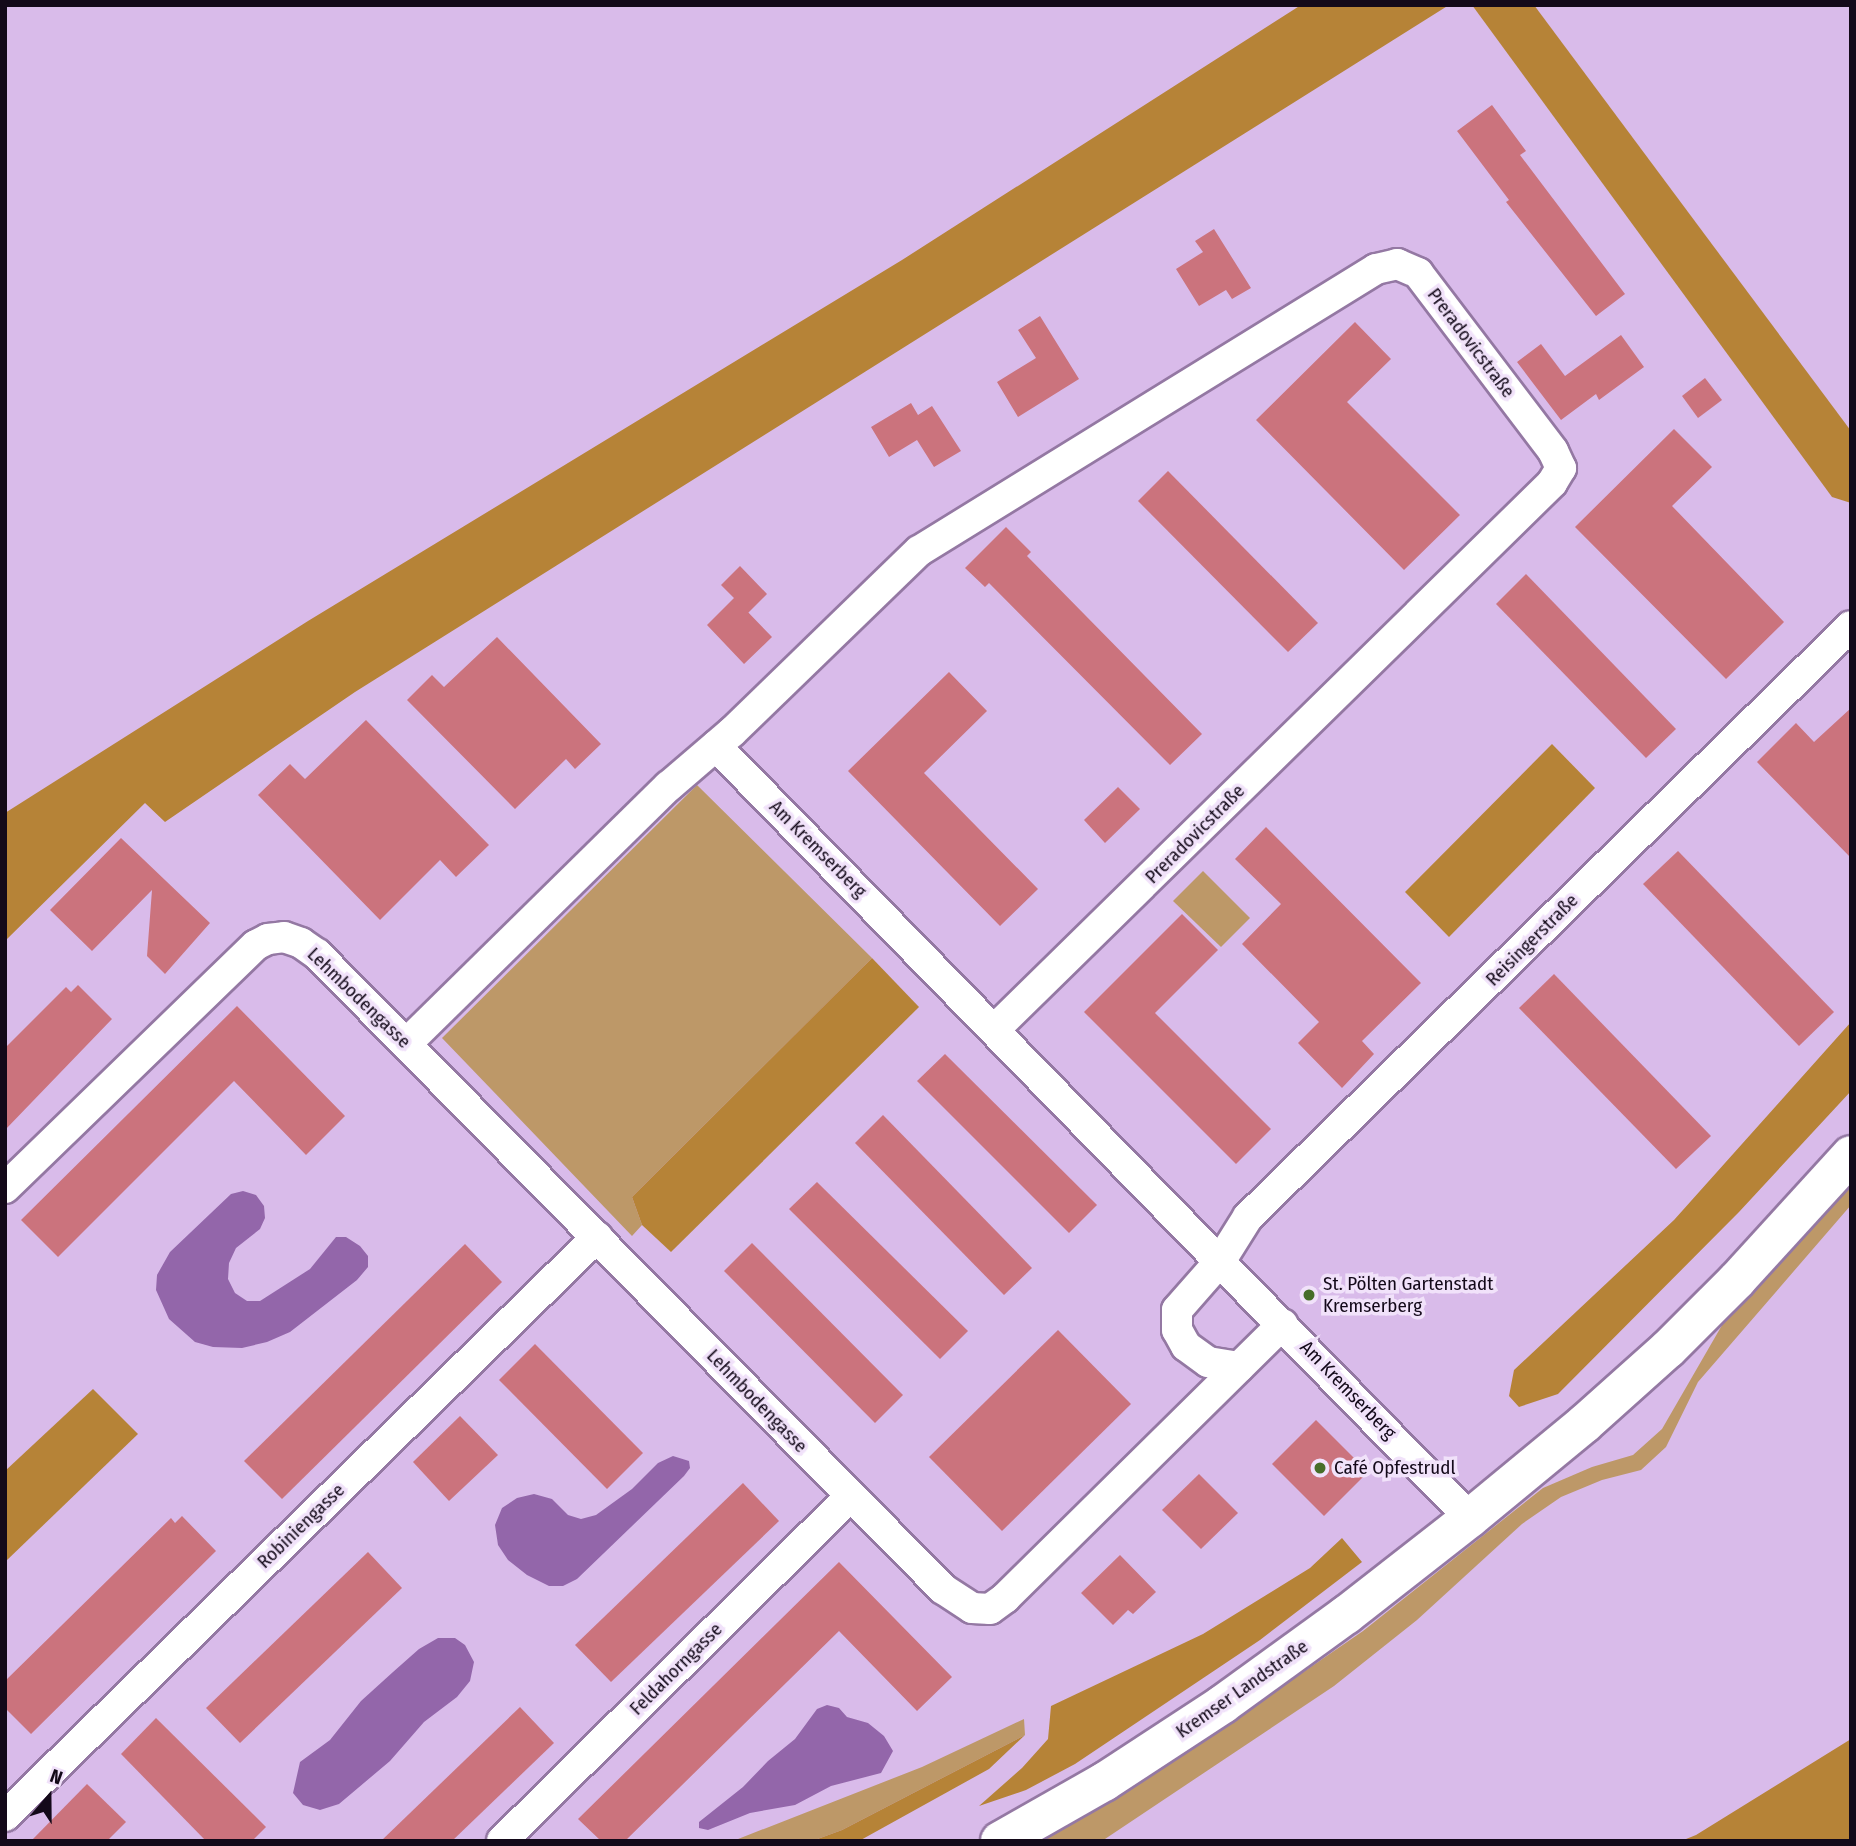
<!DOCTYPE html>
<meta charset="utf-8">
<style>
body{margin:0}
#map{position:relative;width:1856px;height:1846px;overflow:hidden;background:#d9bbea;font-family:"Fira Sans Condensed",sans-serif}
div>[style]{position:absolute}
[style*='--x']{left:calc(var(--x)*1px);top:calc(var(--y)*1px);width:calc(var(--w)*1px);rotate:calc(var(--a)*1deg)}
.green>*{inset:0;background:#bd9868}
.forest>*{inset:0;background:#b68337}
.water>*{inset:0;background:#9366aa}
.building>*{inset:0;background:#cb737d}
.roads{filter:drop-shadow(2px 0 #9478a3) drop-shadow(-2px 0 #9478a3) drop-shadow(0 2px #9478a3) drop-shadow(0 -2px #9478a3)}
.street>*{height:30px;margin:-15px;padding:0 15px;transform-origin:15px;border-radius:15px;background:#fff}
.secondary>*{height:38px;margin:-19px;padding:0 19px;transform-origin:19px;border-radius:19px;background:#fff}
.dots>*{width:19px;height:19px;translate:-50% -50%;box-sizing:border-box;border:4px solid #f1e2fa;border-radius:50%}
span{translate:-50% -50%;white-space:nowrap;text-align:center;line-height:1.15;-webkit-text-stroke:7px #f1e2fa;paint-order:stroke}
.street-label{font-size:19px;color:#130919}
.poi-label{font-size:19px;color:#130919}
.left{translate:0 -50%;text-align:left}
.frame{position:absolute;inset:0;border:7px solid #130919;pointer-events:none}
.north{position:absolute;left:14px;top:1762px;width:70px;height:70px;-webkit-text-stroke:5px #f1e2fa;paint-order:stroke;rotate:20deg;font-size:19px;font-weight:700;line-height:28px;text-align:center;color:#130919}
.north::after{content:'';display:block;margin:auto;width:24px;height:32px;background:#130919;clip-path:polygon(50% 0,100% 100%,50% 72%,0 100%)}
</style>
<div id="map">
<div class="green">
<i style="clip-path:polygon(697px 785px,872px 958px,632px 1197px,642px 1225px,632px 1236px,442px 1038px)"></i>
<i style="clip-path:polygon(1203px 871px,1250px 918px,1221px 947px,1173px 901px)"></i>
<i style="clip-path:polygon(1851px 1180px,1851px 1205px,1698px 1382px,1666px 1447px,1641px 1470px,1602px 1480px,1561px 1497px,1522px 1524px,1417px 1620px,1334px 1686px,1102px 1841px,1030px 1841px,1113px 1795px,1235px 1719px,1363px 1631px,1543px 1488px,1592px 1467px,1633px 1455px,1662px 1429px,1725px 1320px)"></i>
<i style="clip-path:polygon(1024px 1719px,1025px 1735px,842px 1830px,812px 1841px,733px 1841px,922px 1767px)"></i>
</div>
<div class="forest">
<i style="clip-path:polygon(1301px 5px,1449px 5px,355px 692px,165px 822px,145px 803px,5px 941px,5px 813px,308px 621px,902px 260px)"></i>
<i style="clip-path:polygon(1472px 5px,1534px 5px,1851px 431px,1851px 503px,1832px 497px)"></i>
<i style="clip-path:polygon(1552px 744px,1595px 788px,1449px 937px,1405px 892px)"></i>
<i style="clip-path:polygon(872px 958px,919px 1007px,671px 1252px,642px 1225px,632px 1197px)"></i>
<i style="clip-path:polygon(1851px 1022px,1851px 1091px,1739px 1212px,1558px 1394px,1519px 1407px,1509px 1396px,1514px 1370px,1674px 1220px)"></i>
<i style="clip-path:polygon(93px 1389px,138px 1434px,5px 1562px,5px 1471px)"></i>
<i style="clip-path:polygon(1342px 1538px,1362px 1562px,1260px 1640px,1075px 1764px,1026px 1790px,979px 1806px,1022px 1768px,1048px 1739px,1051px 1706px,1203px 1634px,1310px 1568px)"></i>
<i style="clip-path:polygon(1025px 1735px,989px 1769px,859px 1841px,812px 1841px,842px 1830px)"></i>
<i style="clip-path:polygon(1851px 1739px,1851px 1841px,1681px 1841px,1696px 1835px)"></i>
</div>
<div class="water">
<i style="clip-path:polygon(243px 1191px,256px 1195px,264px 1206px,265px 1218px,260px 1229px,236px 1248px,229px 1263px,228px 1279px,235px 1293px,247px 1301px,260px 1301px,310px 1269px,336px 1237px,346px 1237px,360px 1246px,368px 1256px,368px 1267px,357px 1280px,290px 1332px,267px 1342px,242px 1348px,213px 1347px,195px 1342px,169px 1319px,156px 1290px,157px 1275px,170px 1252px,231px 1194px)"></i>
<i style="clip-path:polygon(673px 1456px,689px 1461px,690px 1468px,684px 1476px,577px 1579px,563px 1586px,549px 1586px,527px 1575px,508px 1560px,498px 1545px,495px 1525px,502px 1508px,517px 1498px,534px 1494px,552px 1499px,568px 1515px,581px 1519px,596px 1515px,632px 1489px,658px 1463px)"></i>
<i style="clip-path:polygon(438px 1638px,455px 1638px,465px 1645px,474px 1662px,470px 1681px,457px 1697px,424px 1722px,390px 1761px,339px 1804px,320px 1810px,303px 1805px,293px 1793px,300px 1762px,330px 1740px,361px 1701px,393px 1672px,419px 1649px)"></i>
<i style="clip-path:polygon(827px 1705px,839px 1708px,847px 1717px,868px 1723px,884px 1736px,893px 1751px,881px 1773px,831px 1786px,795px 1805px,750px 1813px,708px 1830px,699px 1828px,699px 1822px,743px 1787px,768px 1761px,795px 1739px,817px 1709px)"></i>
</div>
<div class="building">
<i style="clip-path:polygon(1492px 105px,1526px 151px,1520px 155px,1625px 294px,1596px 316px,1506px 202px,1509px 200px,1457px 131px)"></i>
<i style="clip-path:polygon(1214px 229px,1251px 288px,1232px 299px,1226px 290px,1199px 306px,1176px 269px,1203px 252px,1195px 241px)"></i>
<i style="clip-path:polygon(1040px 316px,1079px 379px,1018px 417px,997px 382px,1036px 358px,1018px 330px)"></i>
<i style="clip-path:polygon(1355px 322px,1391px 359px,1347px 402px,1460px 515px,1404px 570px,1256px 420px)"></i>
<i style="clip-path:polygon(1621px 335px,1644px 367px,1599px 400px,1596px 394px,1561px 420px,1517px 362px,1541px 344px,1565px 376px)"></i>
<i style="clip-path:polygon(1705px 378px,1722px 400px,1698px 418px,1682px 396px)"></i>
<i style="clip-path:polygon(911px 403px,918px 415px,932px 406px,961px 451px,934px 467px,917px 440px,889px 457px,871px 427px)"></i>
<i style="clip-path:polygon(1674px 429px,1712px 467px,1672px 506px,1784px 622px,1726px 679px,1575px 527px)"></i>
<i style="clip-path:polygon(1168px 471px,1318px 623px,1288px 652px,1138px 501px)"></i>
<i style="clip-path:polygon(1006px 527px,1031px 552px,1027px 556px,1202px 734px,1170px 765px,989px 583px,985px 587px,965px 568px)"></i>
<i style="clip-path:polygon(740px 566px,767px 594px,748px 613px,744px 608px,772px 637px,744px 664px,707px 625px,734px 598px,721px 585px)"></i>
<i style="clip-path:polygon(1526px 574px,1676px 729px,1646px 758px,1496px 604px)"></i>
<i style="clip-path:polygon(497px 637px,601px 744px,575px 769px,566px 759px,515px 809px,407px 700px,432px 675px,444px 687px)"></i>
<i style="clip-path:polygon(949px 672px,987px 711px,924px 773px,1038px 889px,1000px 926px,848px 771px)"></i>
<i style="clip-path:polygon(1851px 708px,1851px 858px,1757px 762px,1796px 723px,1814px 742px)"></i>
<i style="clip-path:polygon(366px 720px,489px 845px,456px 877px,440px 860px,380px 920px,258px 795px,290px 764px,305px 779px)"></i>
<i style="clip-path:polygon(1118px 787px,1140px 809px,1105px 843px,1084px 820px)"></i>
<i style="clip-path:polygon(1266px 827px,1421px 983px,1362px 1041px,1374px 1054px,1342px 1088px,1298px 1043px,1319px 1022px,1242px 944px,1281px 904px,1235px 859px)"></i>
<i style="clip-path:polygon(121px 838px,210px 923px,165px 974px,147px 956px,152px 890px,92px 951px,50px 910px)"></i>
<i style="clip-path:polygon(1678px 851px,1834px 1012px,1799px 1046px,1643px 884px)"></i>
<i style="clip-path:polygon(1182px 914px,1218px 950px,1155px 1013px,1271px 1129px,1236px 1164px,1084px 1012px)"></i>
<i style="clip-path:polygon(1554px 974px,1711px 1136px,1676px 1169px,1519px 1008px)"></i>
<i style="clip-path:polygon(78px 985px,112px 1019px,5px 1130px,5px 1048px,66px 987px,71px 992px)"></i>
<i style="clip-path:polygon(237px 1006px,345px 1116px,306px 1155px,234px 1081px,58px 1257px,21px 1220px)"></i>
<i style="clip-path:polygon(945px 1054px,1097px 1205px,1069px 1233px,917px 1081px)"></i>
<i style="clip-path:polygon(883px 1115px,1032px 1268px,1004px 1295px,855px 1143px)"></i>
<i style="clip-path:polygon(817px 1182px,968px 1331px,940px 1359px,789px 1209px)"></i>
<i style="clip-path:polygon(752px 1243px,903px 1395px,875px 1423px,724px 1271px)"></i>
<i style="clip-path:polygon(465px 1244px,502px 1282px,282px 1499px,244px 1461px)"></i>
<i style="clip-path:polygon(1058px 1330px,1131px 1404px,1002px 1531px,929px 1457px)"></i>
<i style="clip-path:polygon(535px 1344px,643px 1453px,607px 1489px,499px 1380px)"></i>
<i style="clip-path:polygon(460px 1416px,498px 1455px,449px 1501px,413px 1462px)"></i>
<i style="clip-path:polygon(1316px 1420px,1368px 1472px,1324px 1516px,1272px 1464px)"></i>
<i style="clip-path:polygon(1199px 1474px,1238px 1513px,1201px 1549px,1162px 1510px)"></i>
<i style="clip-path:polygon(743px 1483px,779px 1521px,611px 1682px,575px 1645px)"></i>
<i style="clip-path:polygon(182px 1516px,216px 1551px,31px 1734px,5px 1708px,5px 1681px,171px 1518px,175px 1523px)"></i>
<i style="clip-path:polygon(368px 1552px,402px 1588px,240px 1743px,206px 1708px)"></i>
<i style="clip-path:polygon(1120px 1555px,1156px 1592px,1133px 1614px,1128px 1610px,1113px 1625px,1081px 1593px)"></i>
<i style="clip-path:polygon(839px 1562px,952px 1677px,917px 1711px,839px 1631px,625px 1841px,601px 1841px,578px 1819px)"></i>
<i style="clip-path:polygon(520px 1707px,554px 1743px,452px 1841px,381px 1841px)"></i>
<i style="clip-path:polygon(156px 1718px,266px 1827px,252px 1841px,206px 1841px,121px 1754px)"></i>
<i style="clip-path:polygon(87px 1784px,126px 1822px,107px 1841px,31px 1841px)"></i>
</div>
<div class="roads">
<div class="street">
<i style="--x:716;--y:746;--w:1079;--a:45.68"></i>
<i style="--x:406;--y:1044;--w:368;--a:-44.5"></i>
<i style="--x:669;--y:786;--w:83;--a:-40.6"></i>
<i style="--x:732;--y:732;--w:260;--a:-44.1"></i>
<i style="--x:919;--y:551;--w:537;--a:-31.68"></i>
<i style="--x:1376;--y:269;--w:22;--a:-13"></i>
<i style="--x:1397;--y:264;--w:23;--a:23"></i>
<i style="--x:1418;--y:273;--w:223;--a:52.8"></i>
<i style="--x:1553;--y:451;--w:19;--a:65"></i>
<i style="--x:1561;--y:468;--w:17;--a:121"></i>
<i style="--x:1552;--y:483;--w:780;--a:135.57"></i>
<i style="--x:5;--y:1188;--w:349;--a:-44.1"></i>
<i style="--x:256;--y:945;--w:13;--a:-27"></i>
<i style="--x:268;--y:939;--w:16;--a:-7"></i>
<i style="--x:284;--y:937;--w:18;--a:19"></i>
<i style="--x:301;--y:943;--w:19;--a:35"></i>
<i style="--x:317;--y:954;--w:892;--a:45.41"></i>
<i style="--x:943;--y:1589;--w:35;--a:33"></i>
<i style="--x:972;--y:1608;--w:18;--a:3"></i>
<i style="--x:990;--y:1609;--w:19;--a:-36"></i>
<i style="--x:1005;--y:1598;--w:390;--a:-44.6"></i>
<i style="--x:1239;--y:1367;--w:31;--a:-171"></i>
<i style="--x:1208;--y:1362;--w:27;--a:-144"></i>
<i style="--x:1186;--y:1346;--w:18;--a:-119"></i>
<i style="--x:1177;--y:1330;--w:20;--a:-90"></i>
<i style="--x:1177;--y:1310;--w:67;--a:-48.7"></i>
<i style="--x:1221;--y:1260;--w:51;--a:-57.9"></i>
<i style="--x:1248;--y:1217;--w:844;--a:-44.42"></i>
<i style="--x:5;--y:1816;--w:828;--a:-44.36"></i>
<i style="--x:502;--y:1841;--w:489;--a:-44.7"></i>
</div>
<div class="secondary">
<i style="--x:1000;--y:1841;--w:120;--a:-29.6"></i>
<i style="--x:1104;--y:1782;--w:142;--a:-33.2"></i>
<i style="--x:1223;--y:1704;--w:152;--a:-35.9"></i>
<i style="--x:1346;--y:1615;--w:157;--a:-38"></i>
<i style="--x:1470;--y:1518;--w:148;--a:-39.5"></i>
<i style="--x:1584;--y:1424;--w:113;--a:-41.8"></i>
<i style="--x:1668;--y:1349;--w:98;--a:-45"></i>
<i style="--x:1737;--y:1280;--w:169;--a:-47.6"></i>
</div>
</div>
<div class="dots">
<i style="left:1309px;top:1295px;background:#476e29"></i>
<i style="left:1320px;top:1468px;background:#476e29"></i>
</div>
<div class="street-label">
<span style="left:1471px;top:343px;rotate:53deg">Preradovicstraße</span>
<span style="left:1195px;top:834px;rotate:-45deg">Preradovicstraße</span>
<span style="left:818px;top:849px;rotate:45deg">Am Kremserberg</span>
<span style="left:1532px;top:940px;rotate:-45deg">Reisingerstraße</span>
<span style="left:359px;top:998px;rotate:44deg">Lehmbodengasse</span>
<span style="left:1348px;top:1390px;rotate:46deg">Am Kremserberg</span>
<span style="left:757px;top:1401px;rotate:46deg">Lehmbodengasse</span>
<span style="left:301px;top:1526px;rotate:-44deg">Robiniengasse</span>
<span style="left:676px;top:1669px;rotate:-45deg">Feldahorngasse</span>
<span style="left:1242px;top:1689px;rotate:-35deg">Kremser Landstraße</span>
</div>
<div class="poi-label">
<span class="left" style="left:1323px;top:1295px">St. Pölten Gartenstadt<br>Kremserberg</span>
<span class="left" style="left:1334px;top:1468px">Café Opfestrudl</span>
</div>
<div class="frame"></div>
<div class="north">N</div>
</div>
